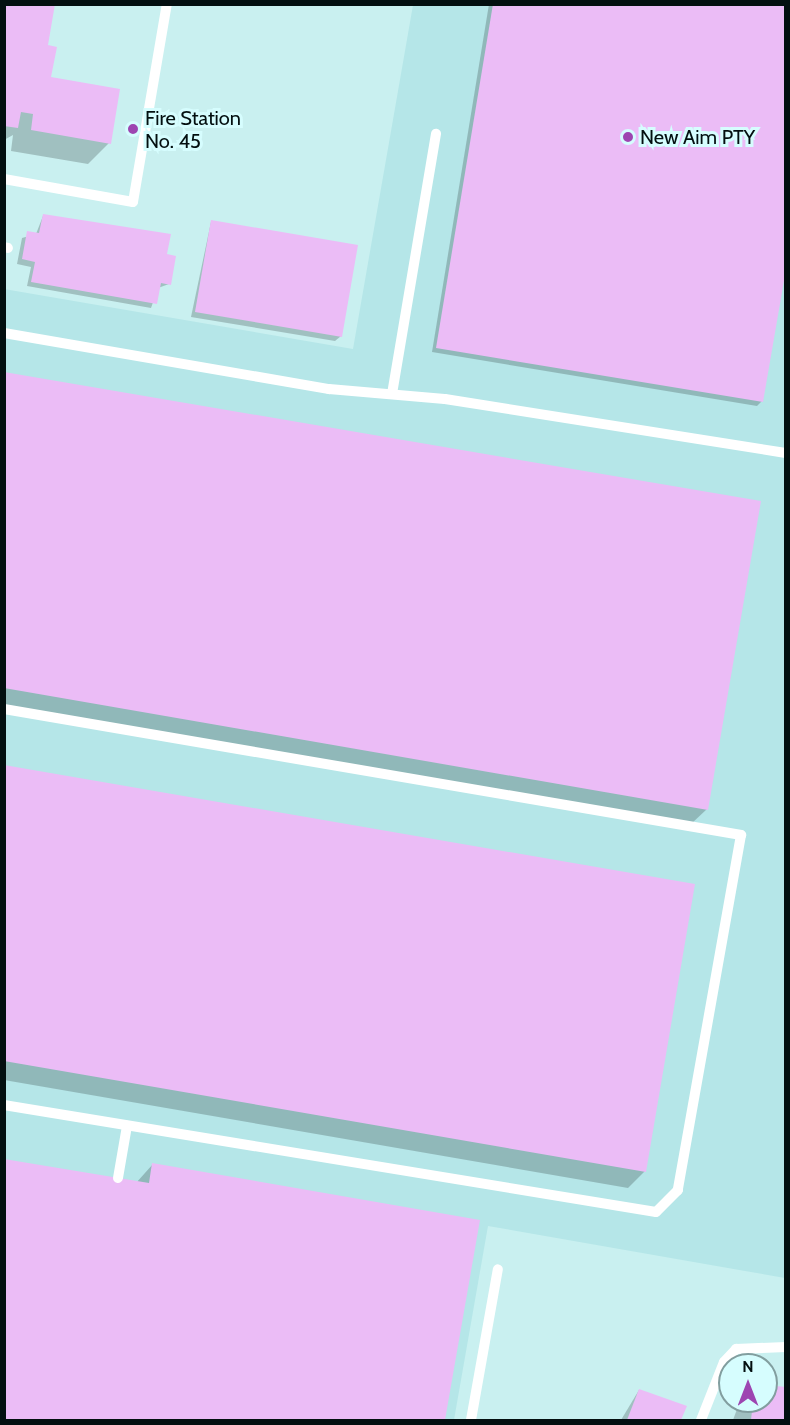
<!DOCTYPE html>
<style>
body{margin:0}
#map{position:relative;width:790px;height:1425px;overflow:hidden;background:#c9f0f0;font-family:Cabin,sans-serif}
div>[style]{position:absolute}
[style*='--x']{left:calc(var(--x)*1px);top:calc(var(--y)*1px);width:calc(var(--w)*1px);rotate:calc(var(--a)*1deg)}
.built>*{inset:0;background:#b5e6e8}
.shadow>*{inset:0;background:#0003}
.building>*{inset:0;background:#ebbcf6}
.service>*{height:10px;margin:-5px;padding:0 5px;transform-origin:5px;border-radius:5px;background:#fff}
.dots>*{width:16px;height:16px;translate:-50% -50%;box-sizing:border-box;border:3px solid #d6fdfe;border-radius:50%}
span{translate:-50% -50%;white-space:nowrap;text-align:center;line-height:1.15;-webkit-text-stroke:6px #d6fdfe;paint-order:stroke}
.poi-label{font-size:20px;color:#030f10}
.left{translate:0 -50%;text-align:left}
.frame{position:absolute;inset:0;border:6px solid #030f10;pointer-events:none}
.north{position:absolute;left:718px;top:1353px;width:60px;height:60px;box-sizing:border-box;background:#d6fdfe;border:2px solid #829e9f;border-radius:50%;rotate:0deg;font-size:16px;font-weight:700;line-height:24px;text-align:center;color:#030f10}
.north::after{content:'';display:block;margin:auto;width:21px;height:27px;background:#9d45b1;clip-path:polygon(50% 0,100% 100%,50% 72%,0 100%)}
</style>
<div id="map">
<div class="built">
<i style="clip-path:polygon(413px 5px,785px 5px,785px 1278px,488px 1226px,454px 1420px,5px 1420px,4px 289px,353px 349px)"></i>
</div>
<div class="shadow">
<i style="clip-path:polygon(4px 4px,46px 47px,50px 79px,109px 143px,88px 164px,11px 151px,13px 135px,4px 140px)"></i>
<i style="clip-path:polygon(489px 4px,786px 4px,762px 401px,757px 406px,432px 352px)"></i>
<i style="clip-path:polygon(43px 216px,165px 256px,169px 284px,158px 288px,151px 308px,27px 286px,31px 267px,17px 264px,22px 238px,36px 234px)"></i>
<i style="clip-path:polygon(211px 222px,341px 336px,335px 341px,191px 317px)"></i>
<i style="clip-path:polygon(4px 373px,707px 809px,690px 825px,4px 706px)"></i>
<i style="clip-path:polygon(4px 766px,645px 1171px,628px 1188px,4px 1080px)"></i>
<i style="clip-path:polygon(4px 1160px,136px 1183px,153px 1164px,478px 1221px,444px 1420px,4px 1420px)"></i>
<i style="clip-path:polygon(766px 1386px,786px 1389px,786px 1420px,733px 1420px,740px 1401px,766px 1401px)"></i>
<i style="clip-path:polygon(639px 1390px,685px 1407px,680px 1420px,621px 1420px)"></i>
</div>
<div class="building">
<i style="clip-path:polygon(4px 4px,55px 4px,48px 45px,57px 47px,51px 77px,120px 89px,111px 144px,31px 130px,33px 114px,21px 112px,18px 128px,4px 126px)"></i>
<i style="clip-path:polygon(493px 4px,786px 4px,786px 269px,763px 402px,436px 348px)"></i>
<i style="clip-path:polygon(43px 214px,171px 234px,167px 254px,176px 256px,171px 285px,161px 283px,157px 304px,31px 282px,35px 262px,22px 259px,27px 231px,39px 233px)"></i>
<i style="clip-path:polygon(211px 220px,358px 245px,342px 337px,195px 312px)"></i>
<i style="clip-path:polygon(4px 372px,761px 501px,708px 810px,4px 688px)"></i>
<i style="clip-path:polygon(4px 765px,695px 884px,646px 1172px,4px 1061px)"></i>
<i style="clip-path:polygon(4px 1159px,149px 1183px,152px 1163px,480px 1220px,445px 1420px,4px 1420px)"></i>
<i style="clip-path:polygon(766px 1385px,786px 1387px,786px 1420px,751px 1420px,753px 1401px,766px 1401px)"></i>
<i style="clip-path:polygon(639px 1389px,687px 1406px,681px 1420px,627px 1420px)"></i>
</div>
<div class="service">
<i style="--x:4;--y:179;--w:131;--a:10.1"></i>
<i style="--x:133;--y:202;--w:201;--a:-80.3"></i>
<i style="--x:4;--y:247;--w:4;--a:14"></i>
<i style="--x:4;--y:333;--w:330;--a:9.8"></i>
<i style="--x:329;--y:389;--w:116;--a:4.9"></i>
<i style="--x:445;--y:399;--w:345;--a:9"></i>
<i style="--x:392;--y:394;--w:264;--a:-80.4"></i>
<i style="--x:4;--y:709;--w:748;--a:9.7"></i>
<i style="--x:741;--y:835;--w:361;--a:100.1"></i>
<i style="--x:678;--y:1190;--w:31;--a:135"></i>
<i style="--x:656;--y:1212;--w:661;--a:-170.68"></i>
<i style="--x:118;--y:1178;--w:53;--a:-80.2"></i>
<i style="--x:471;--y:1420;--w:153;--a:-79.9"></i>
<i style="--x:701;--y:1420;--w:62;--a:-68.4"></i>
<i style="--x:724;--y:1362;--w:18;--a:-47"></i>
<i style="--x:736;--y:1349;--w:50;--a:-2.3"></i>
</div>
<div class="dots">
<i style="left:133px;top:129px;background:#9d45b1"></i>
<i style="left:628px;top:137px;background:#9d45b1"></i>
</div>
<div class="poi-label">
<span class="left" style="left:145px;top:130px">Fire Station<br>No. 45</span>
<span class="left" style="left:640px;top:137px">New Aim PTY</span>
</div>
<div class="frame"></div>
<div class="north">N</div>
</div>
